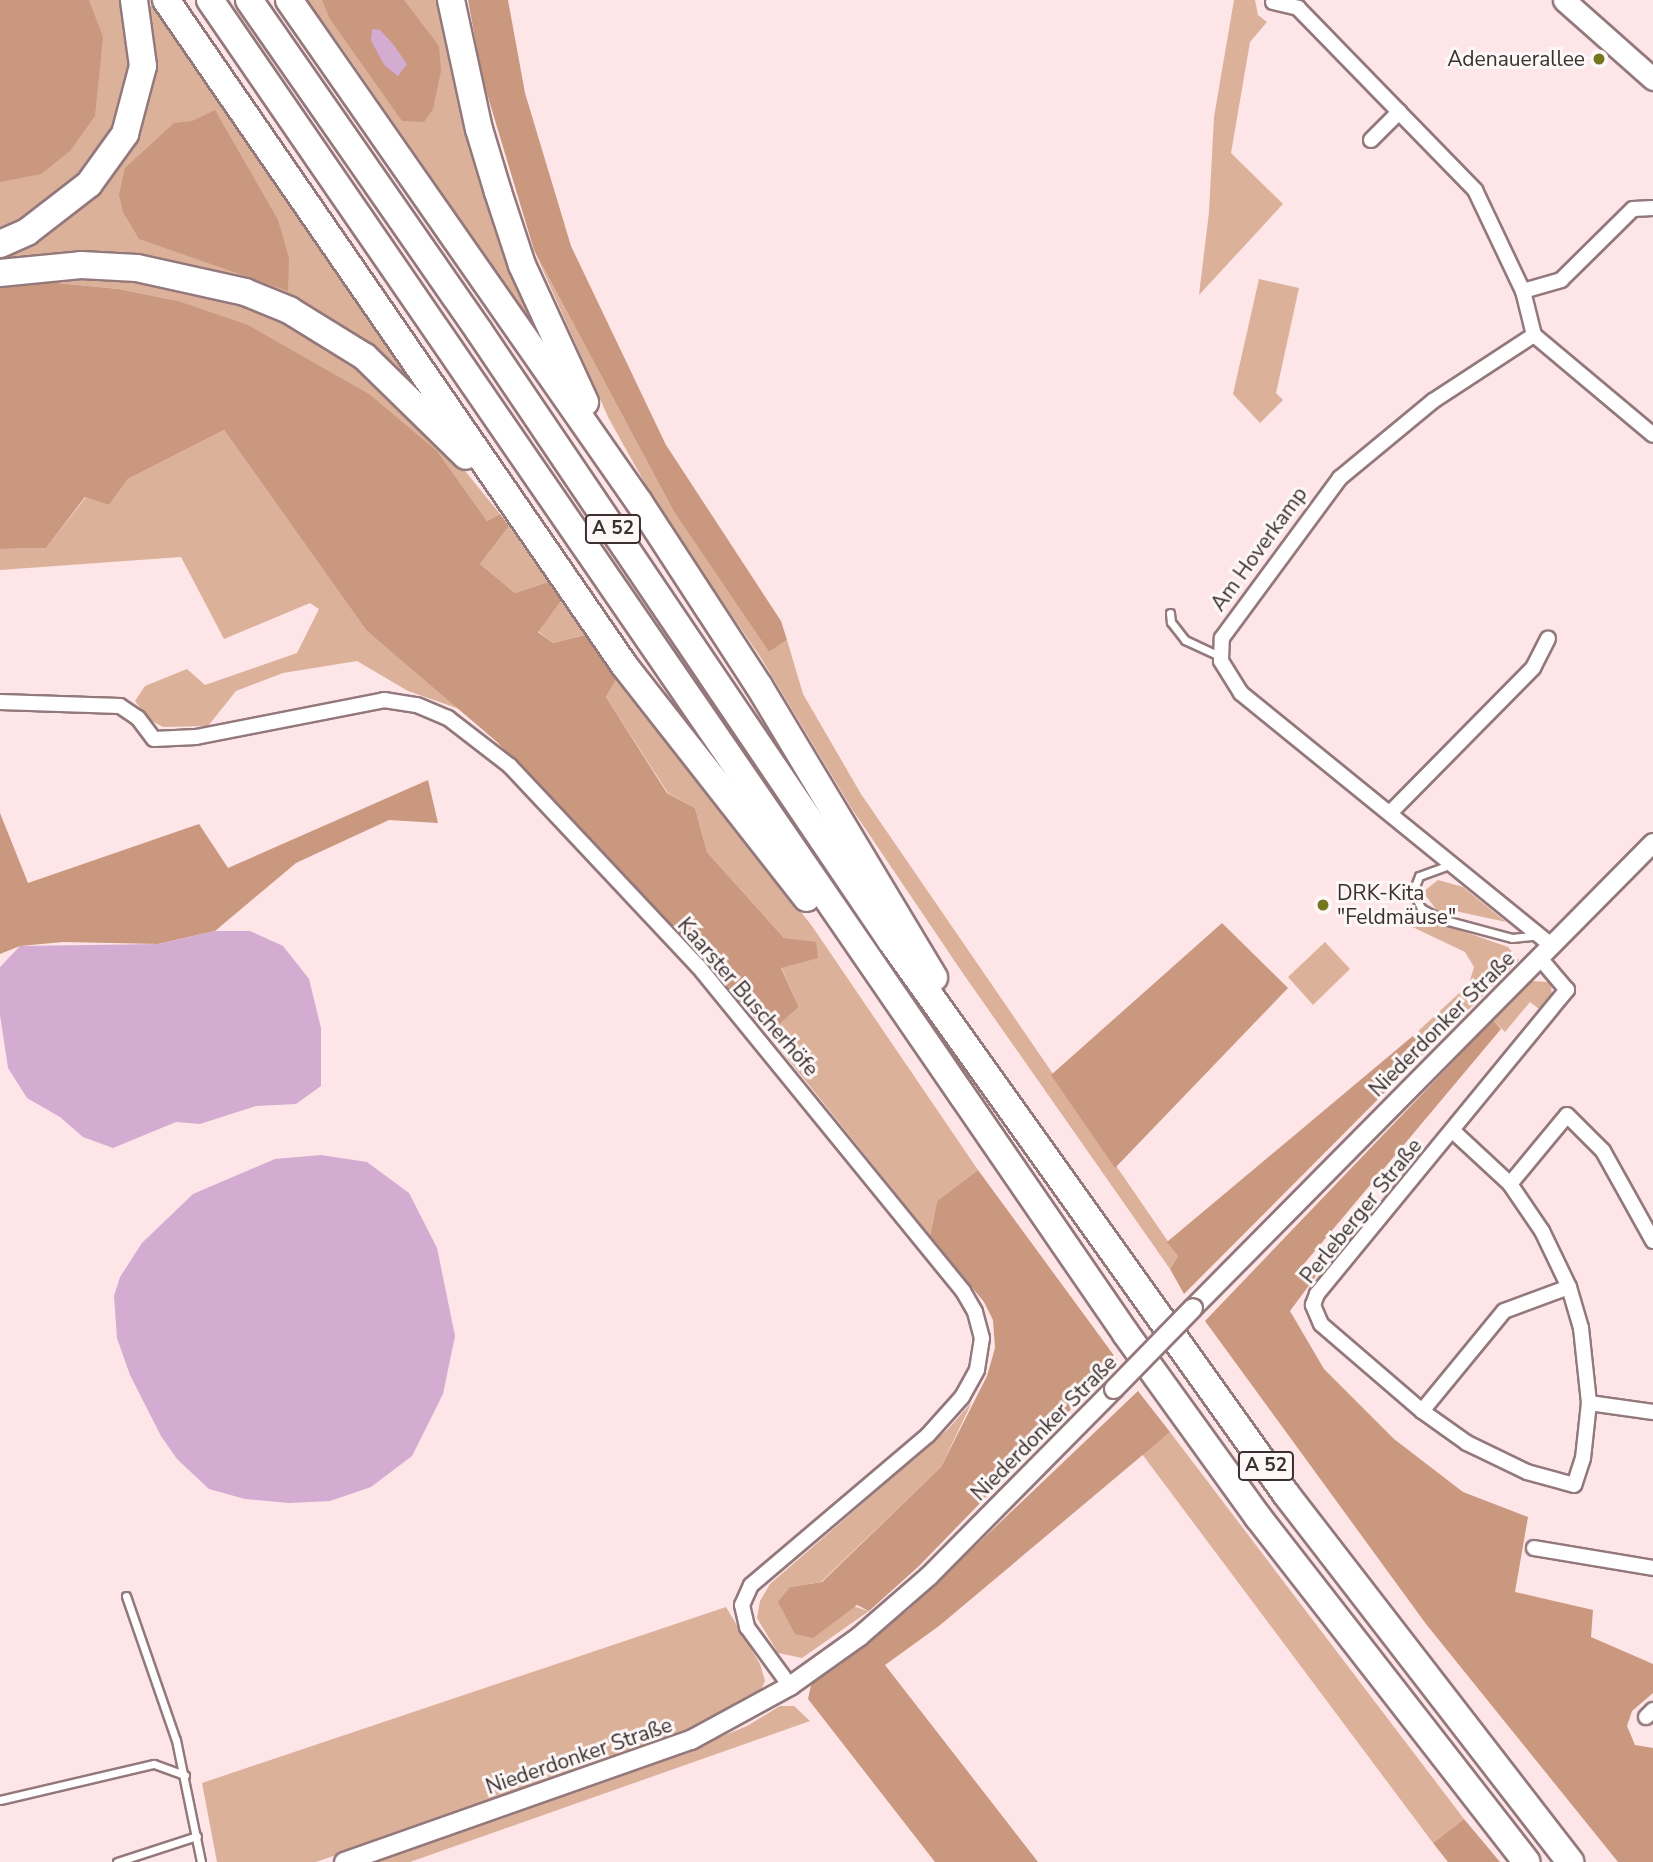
<!DOCTYPE html>
<meta charset="utf-8">
<style>
body{margin:0}
#map{position:relative;width:1653px;height:1862px;overflow:hidden;background:#fde5e8;font-family:"Nunito Sans",sans-serif}
div>[style]{position:absolute}
[style*='--x']{left:calc(var(--x)*1px);top:calc(var(--y)*1px);width:calc(var(--w)*1px);rotate:calc(var(--a)*1deg)}
.green>*{inset:0;background:#dcb19a}
.forest>*{inset:0;background:#ca987e}
.water>*{inset:0;background:#d4abd1}
.roads{filter:drop-shadow(2px 0 #93787c) drop-shadow(-2px 0 #93787c) drop-shadow(0 2px #93787c) drop-shadow(0 -2px #93787c)}
.service>*{height:7px;margin:-3.5px;padding:0 3.5px;transform-origin:3.5px;border-radius:3.5px;background:#fff}
.minor>*{height:14px;margin:-7px;padding:0 7px;transform-origin:7px;border-radius:7px;background:#fff}
.tertiary>*{height:18px;margin:-9px;padding:0 9px;transform-origin:9px;border-radius:9px;background:#fff}
.secondary>*{height:21px;margin:-10.5px;padding:0 10.5px;transform-origin:10.5px;border-radius:10.5px;background:#fff}
.motorway>*{height:26px;margin:-13px;padding:0 13px;transform-origin:13px;border-radius:13px;background:#fff}
.bridges{filter:drop-shadow(2px 0 #93787c) drop-shadow(-2px 0 #93787c) drop-shadow(0 2px #93787c) drop-shadow(0 -2px #93787c)}
.tertiary-bridge>*{height:18px;margin:-9px;padding:0 9px;transform-origin:9px;border-radius:9px;background:#fff}
.dots>*{width:19px;height:19px;translate:-50% -50%;box-sizing:border-box;border:4px solid #fdf7f8;border-radius:50%}
span{translate:-50% -50%;white-space:nowrap;text-align:center;line-height:1.15;-webkit-text-stroke:6px #fdf7f8;paint-order:stroke}
.shield-label span{padding:2px 5px;background:#fdf7f8;border:2px solid;border-radius:5px;-webkit-text-stroke-width:0}
.shield-label{font-size:19px;color:#3b2f31;font-weight:700}
.poi-label{font-size:21px;color:#3b2f31}
.right{translate:-100% -50%;text-align:right}
.left{translate:0 -50%;text-align:left}
.street-label{font-size:21px;color:#3b2f31}
</style>
<div id="map">
<div class="green">
<i style="clip-path:polygon(0 0,123px 0,130px 77px,122px 113px,103px 147px,82px 173px,25px 219px,0 230px)"></i>
<i style="clip-path:polygon(307px 0,444px 0,544px 340px,342px 48px)"></i>
<i style="clip-path:polygon(1234px 0,1255px 0,1258px 15px,1267px 22px,1250px 42px,1231px 153px,1283px 204px,1199px 295px,1209px 212px,1214px 117px)"></i>
<i style="clip-path:polygon(155px 5px,414px 378px,410px 381px,374px 352px,248px 287px,0 265px,0 253px,130px 148px,151px 96px,147px 7px)"></i>
<i style="clip-path:polygon(534px 250px,674px 512px,769px 652px,787px 640px,803px 694px,861px 794px,1178px 1256px,1170px 1269px,962px 972px,852px 809px,761px 658px,661px 512px,609px 419px)"></i>
<i style="clip-path:polygon(75px 278px,171px 286px,220px 298px,285px 323px,357px 367px,453px 456px,500px 514px,487px 521px,438px 452px,178px 301px,119px 289px,36px 281px)"></i>
<i style="clip-path:polygon(1259px 279px,1299px 288px,1276px 393px,1283px 400px,1260px 423px,1233px 394px)"></i>
<i style="clip-path:polygon(224px 430px,366px 630px,465px 711px,408px 691px,357px 661px,283px 673px,236px 691px,208px 726px,163px 727px,150px 720px,135px 701px,145px 686px,187px 669px,205px 685px,297px 653px,319px 609px,310px 603px,224px 639px,181px 557px,0 570px,0 549px,46px 548px,86px 497px,109px 505px,128px 479px)"></i>
<i style="clip-path:polygon(509px 526px,548px 582px,515px 593px,480px 564px)"></i>
<i style="clip-path:polygon(561px 601px,585px 635px,553px 643px,538px 631px)"></i>
<i style="clip-path:polygon(616px 680px,812px 926px,978px 1170px,937px 1201px,930px 1236px,768px 1034px,799px 1007px,781px 967px,784px 938px,707px 852px,695px 808px,668px 793px,606px 697px)"></i>
<i style="clip-path:polygon(1438px 880px,1463px 887px,1506px 922px,1446px 909px,1445px 914px,1438px 912px,1423px 892px)"></i>
<i style="clip-path:polygon(1411px 913px,1508px 947px,1519px 960px,1427px 1050px,1414px 1035px,1469px 984px,1474px 967px,1465px 952px,1402px 922px)"></i>
<i style="clip-path:polygon(1325px 942px,1350px 969px,1313px 1005px,1288px 977px)"></i>
<i style="clip-path:polygon(1531px 981px,1551px 982px,1552px 1000px,1543px 1012px,1530px 1002px,1505px 1032px,1493px 1020px)"></i>
<i style="clip-path:polygon(972px 1402px,941px 1467px,821px 1582px,790px 1587px,869px 1611px,802px 1658px,778px 1653px,757px 1618px,760px 1601px,770px 1584px,947px 1430px)"></i>
<i style="clip-path:polygon(1170px 1432px,1464px 1819px,1433px 1843px,1142px 1454px)"></i>
<i style="clip-path:polygon(726px 1607px,760px 1664px,765px 1681px,759px 1695px,689px 1732px,316px 1862px,217px 1862px,202px 1783px)"></i>
<i style="clip-path:polygon(780px 1706px,794px 1706px,810px 1721px,410px 1862px,369px 1862px,691px 1749px,747px 1726px)"></i>
</div>
<div class="forest">
<i style="clip-path:polygon(0 0,89px 0,103px 37px,95px 116px,70px 151px,41px 174px,0 182px)"></i>
<i style="clip-path:polygon(322px 0,404px 0,439px 46px,441px 71px,433px 109px,424px 122px,402px 121px,330px 19px)"></i>
<i style="clip-path:polygon(468px 0,508px 0,525px 93px,571px 246px,666px 445px,781px 621px,787px 640px,769px 652px,674px 512px,534px 250px,482px 77px)"></i>
<i style="clip-path:polygon(215px 110px,278px 220px,289px 258px,288px 291px,139px 239px,123px 212px,119px 195px,125px 168px,174px 123px,192px 121px)"></i>
<i style="clip-path:polygon(36px 281px,119px 289px,178px 301px,248px 325px,369px 394px,438px 452px,487px 521px,500px 514px,509px 526px,480px 564px,515px 593px,548px 582px,561px 601px,538px 632px,553px 643px,585px 635px,616px 680px,606px 697px,667px 793px,695px 808px,707px 852px,784px 938px,816px 942px,818px 958px,781px 968px,799px 1007px,768px 1034px,705px 960px,497px 742px,366px 630px,224px 430px,128px 479px,109px 505px,85px 497px,46px 548px,0 549px,0 287px)"></i>
<i style="clip-path:polygon(428px 780px,438px 823px,389px 820px,296px 863px,215px 931px,158px 944px,63px 942px,20px 946px,0 954px,0 813px,28px 883px,199px 824px,228px 868px)"></i>
<i style="clip-path:polygon(1222px 923px,1288px 988px,1115px 1168px,1051px 1075px)"></i>
<i style="clip-path:polygon(1493px 1020px,1501px 1029px,1303px 1265px,1316px 1276px,1290px 1311px,1324px 1369px,1394px 1439px,1463px 1492px,1528px 1517px,1515px 1592px,1593px 1610px,1591px 1637px,1653px 1664px,1653px 1693px,1632px 1711px,1627px 1726px,1635px 1745px,1653px 1748px,1653px 1862px,1618px 1862px,1426px 1624px,1205px 1321px)"></i>
<i style="clip-path:polygon(1414px 1035px,1427px 1050px,1184px 1294px,1170px 1269px,1178px 1256px,1167px 1242px)"></i>
<i style="clip-path:polygon(978px 1170px,1118px 1361px,919px 1566px,869px 1611px,857px 1605px,813px 1638px,795px 1634px,778px 1602px,790px 1587px,822px 1582px,941px 1467px,987px 1376px,995px 1348px,993px 1320px,984px 1302px,930px 1236px,937px 1201px)"></i>
<i style="clip-path:polygon(1138px 1391px,1170px 1432px,939px 1626px,885px 1665px,1038px 1862px,935px 1862px,808px 1699px,812px 1681px,907px 1611px)"></i>
<i style="clip-path:polygon(1464px 1819px,1500px 1862px,1448px 1862px,1433px 1843px)"></i>
</div>
<div class="water">
<i style="clip-path:polygon(372px 29px,380px 30px,393px 44px,407px 64px,398px 76px,385px 66px,371px 41px)"></i>
<i style="clip-path:polygon(215px 931px,250px 931px,283px 946px,309px 979px,321px 1028px,321px 1086px,296px 1104px,256px 1106px,200px 1124px,176px 1122px,113px 1148px,83px 1137px,60px 1117px,27px 1098px,8px 1068px,0 1015px,0 967px,20px 946px,158px 944px)"></i>
<i style="clip-path:polygon(321px 1155px,367px 1162px,409px 1193px,437px 1248px,455px 1336px,443px 1394px,412px 1456px,371px 1487px,330px 1501px,289px 1503px,245px 1499px,209px 1489px,177px 1459px,161px 1436px,130px 1375px,117px 1338px,114px 1296px,120px 1277px,142px 1243px,193px 1194px,275px 1159px)"></i>
</div>
<div class="roads">
<div class="service">
<i style="--x:1170;--y:613;--w:9;--a:84"></i>
<i style="--x:1171;--y:622;--w:23;--a:52"></i>
<i style="--x:1185;--y:640;--w:40;--a:25"></i>
<i style="--x:1452;--y:864;--w:35;--a:160"></i>
<i style="--x:1419;--y:876;--w:17;--a:111"></i>
<i style="--x:1413;--y:892;--w:18;--a:63"></i>
<i style="--x:1421;--y:908;--w:23;--a:29"></i>
<i style="--x:1441;--y:919;--w:73;--a:15"></i>
<i style="--x:1512;--y:938;--w:27;--a:-6"></i>
<i style="--x:126;--y:1596;--w:152;--a:70.9"></i>
<i style="--x:176;--y:1740;--w:125;--a:78.4"></i>
<i style="--x:0;--y:1800;--w:158;--a:-13.2"></i>
<i style="--x:154;--y:1764;--w:33;--a:20"></i>
<i style="--x:117;--y:1862;--w:84;--a:-18"></i>
</div>
<div class="minor">
<i style="--x:1273;--y:2;--w:26;--a:13"></i>
<i style="--x:1298;--y:8;--w:145;--a:45.8"></i>
<i style="--x:1371;--y:140;--w:40;--a:-45"></i>
<i style="--x:1399;--y:112;--w:109;--a:45.7"></i>
<i style="--x:1475;--y:190;--w:112;--a:64.6"></i>
<i style="--x:1534;--y:335;--w:45;--a:-104"></i>
<i style="--x:1523;--y:291;--w:40;--a:-16"></i>
<i style="--x:1561;--y:280;--w:101;--a:-44.6"></i>
<i style="--x:1633;--y:209;--w:20;--a:-3"></i>
<i style="--x:0;--y:702;--w:120;--a:1.9"></i>
<i style="--x:120;--y:706;--w:22;--a:34"></i>
<i style="--x:138;--y:718;--w:26;--a:53"></i>
<i style="--x:154;--y:739;--w:42;--a:-2.7"></i>
<i style="--x:196;--y:737;--w:192;--a:-11.1"></i>
<i style="--x:384;--y:700;--w:33;--a:9"></i>
<i style="--x:417;--y:705;--w:34;--a:23"></i>
<i style="--x:448;--y:718;--w:78;--a:37.7"></i>
<i style="--x:510;--y:766;--w:274;--a:46.8"></i>
<i style="--x:698;--y:966;--w:419;--a:50.8"></i>
<i style="--x:963;--y:1291;--w:24;--a:60"></i>
<i style="--x:975;--y:1312;--w:27;--a:75"></i>
<i style="--x:982;--y:1338;--w:32;--a:99"></i>
<i style="--x:977;--y:1370;--w:31;--a:119"></i>
<i style="--x:962;--y:1397;--w:51;--a:131.8"></i>
<i style="--x:928;--y:1435;--w:232;--a:139.7"></i>
<i style="--x:751;--y:1585;--w:22;--a:114"></i>
<i style="--x:742;--y:1605;--w:23;--a:77"></i>
<i style="--x:747;--y:1627;--w:73;--a:53.9"></i>
<i style="--x:1390;--y:813;--w:204;--a:-45.4"></i>
<i style="--x:1533;--y:668;--w:33;--a:-63"></i>
<i style="--x:1551;--y:945;--w:400;--a:-140.9"></i>
<i style="--x:1241;--y:693;--w:38;--a:-122"></i>
<i style="--x:1221;--y:661;--w:23;--a:-88"></i>
<i style="--x:1222;--y:638;--w:199;--a:-53.6"></i>
<i style="--x:1340;--y:478;--w:121;--a:-39.6"></i>
<i style="--x:1433;--y:401;--w:121;--a:-33.2"></i>
<i style="--x:1534;--y:335;--w:155;--a:40"></i>
<i style="--x:1454;--y:1132;--w:76;--a:42.9"></i>
<i style="--x:1510;--y:1184;--w:57;--a:55.8"></i>
<i style="--x:1542;--y:1231;--w:62;--a:64.3"></i>
<i style="--x:1569;--y:1287;--w:43;--a:73.7"></i>
<i style="--x:1581;--y:1328;--w:75;--a:83.9"></i>
<i style="--x:1589;--y:1403;--w:55;--a:96.2"></i>
<i style="--x:1583;--y:1458;--w:28;--a:108"></i>
<i style="--x:1574;--y:1485;--w:49;--a:-164.5"></i>
<i style="--x:1527;--y:1472;--w:67;--a:-154.2"></i>
<i style="--x:1467;--y:1443;--w:55;--a:-144.6"></i>
<i style="--x:1422;--y:1411;--w:133;--a:-139.3"></i>
<i style="--x:1321;--y:1324;--w:21;--a:-113"></i>
<i style="--x:1313;--y:1305;--w:12;--a:-70"></i>
<i style="--x:1317;--y:1294;--w:394;--a:-50.6"></i>
<i style="--x:1567;--y:990;--w:43;--a:-130.3"></i>
<i style="--x:1510;--y:1184;--w:89;--a:-50.4"></i>
<i style="--x:1567;--y:1115;--w:51;--a:45"></i>
<i style="--x:1603;--y:1151;--w:103;--a:60.9"></i>
<i style="--x:1589;--y:1403;--w:65;--a:8"></i>
<i style="--x:1422;--y:1411;--w:129;--a:-50.6"></i>
<i style="--x:1504;--y:1311;--w:69;--a:-20.3"></i>
<i style="--x:1534;--y:1548;--w:121;--a:9.5"></i>
<i style="--x:1646;--y:1717;--w:10;--a:-45"></i>
</div>
<div class="tertiary">
<i style="--x:1193;--y:1308;--w:654;--a:-45.31"></i>
<i style="--x:344;--y:1862;--w:368;--a:-19.4"></i>
<i style="--x:691;--y:1740;--w:113;--a:-28.6"></i>
<i style="--x:790;--y:1686;--w:86;--a:-35.5"></i>
<i style="--x:860;--y:1636;--w:91;--a:-41"></i>
<i style="--x:929;--y:1576;--w:263;--a:-45.3"></i>
</div>
<div class="secondary">
<i style="--x:1564;--y:0;--w:119;--a:41.6"></i>
</div>
<div class="motorway">
<i style="--x:166;--y:0;--w:807;--a:55.44"></i>
<i style="--x:624;--y:665;--w:296;--a:51.9"></i>
<i style="--x:210;--y:0;--w:1618;--a:55.52"></i>
<i style="--x:1126;--y:1334;--w:226;--a:54.2"></i>
<i style="--x:1258;--y:1517;--w:437;--a:52.1"></i>
<i style="--x:249;--y:0;--w:403;--a:55.2"></i>
<i style="--x:479;--y:331;--w:736;--a:55.96"></i>
<i style="--x:891;--y:941;--w:680;--a:54.46"></i>
<i style="--x:1286;--y:1494;--w:465;--a:52.3"></i>
<i style="--x:289;--y:0;--w:612;--a:55.12"></i>
<i style="--x:639;--y:502;--w:220;--a:56.9"></i>
<i style="--x:759;--y:686;--w:340;--a:59"></i>
<i style="--x:451;--y:0;--w:132;--a:77.8"></i>
<i style="--x:479;--y:129;--w:66;--a:73.2"></i>
<i style="--x:498;--y:192;--w:77;--a:71.8"></i>
<i style="--x:522;--y:265;--w:151;--a:65.3"></i>
<i style="--x:0;--y:244;--w:30;--a:-24"></i>
<i style="--x:27;--y:232;--w:78;--a:-37.7"></i>
<i style="--x:89;--y:184;--w:62;--a:-54.2"></i>
<i style="--x:125;--y:134;--w:70;--a:-75.2"></i>
<i style="--x:143;--y:66;--w:67;--a:-97.8"></i>
<i style="--x:0;--y:273;--w:81;--a:-5.6"></i>
<i style="--x:81;--y:265;--w:56;--a:3.1"></i>
<i style="--x:137;--y:268;--w:111;--a:12.5"></i>
<i style="--x:245;--y:292;--w:48;--a:22.2"></i>
<i style="--x:289;--y:310;--w:89;--a:31.7"></i>
<i style="--x:365;--y:357;--w:141;--a:44.4"></i>
</div>
</div>
<div class="bridges">
<div class="tertiary-bridge">
<i style="--x:1114;--y:1389;--w:113;--a:-45.7"></i>
</div>
</div>
<div class="dots">
<i style="left:1599px;top:59px;background:#75771e"></i>
<i style="left:1323px;top:905px;background:#75771e"></i>
</div>
<div class="shield-label">
<span style="left:613px;top:529px">A 52</span>
<span style="left:1266px;top:1466px">A 52</span>
</div>
<div class="poi-label">
<span class="right" style="left:1585px;top:59px">Adenauerallee</span>
<span class="left" style="left:1337px;top:905px">DRK-Kita<br>"Feldmäuse"</span>
</div>
<div class="street-label">
<span style="left:1259px;top:549px;rotate:-54deg">Am Hoverkamp</span>
<span style="left:748px;top:997px;rotate:49deg">Kaarster Buscherhöfe</span>
<span style="left:1442px;top:1024px;rotate:-45deg">Niederdonker Straße</span>
<span style="left:1361px;top:1211px;rotate:-51deg">Perleberger Straße</span>
<span style="left:1044px;top:1428px;rotate:-45deg">Niederdonker Straße</span>
<span style="left:579px;top:1756px;rotate:-19deg">Niederdonker Straße</span>
</div>
</div>
